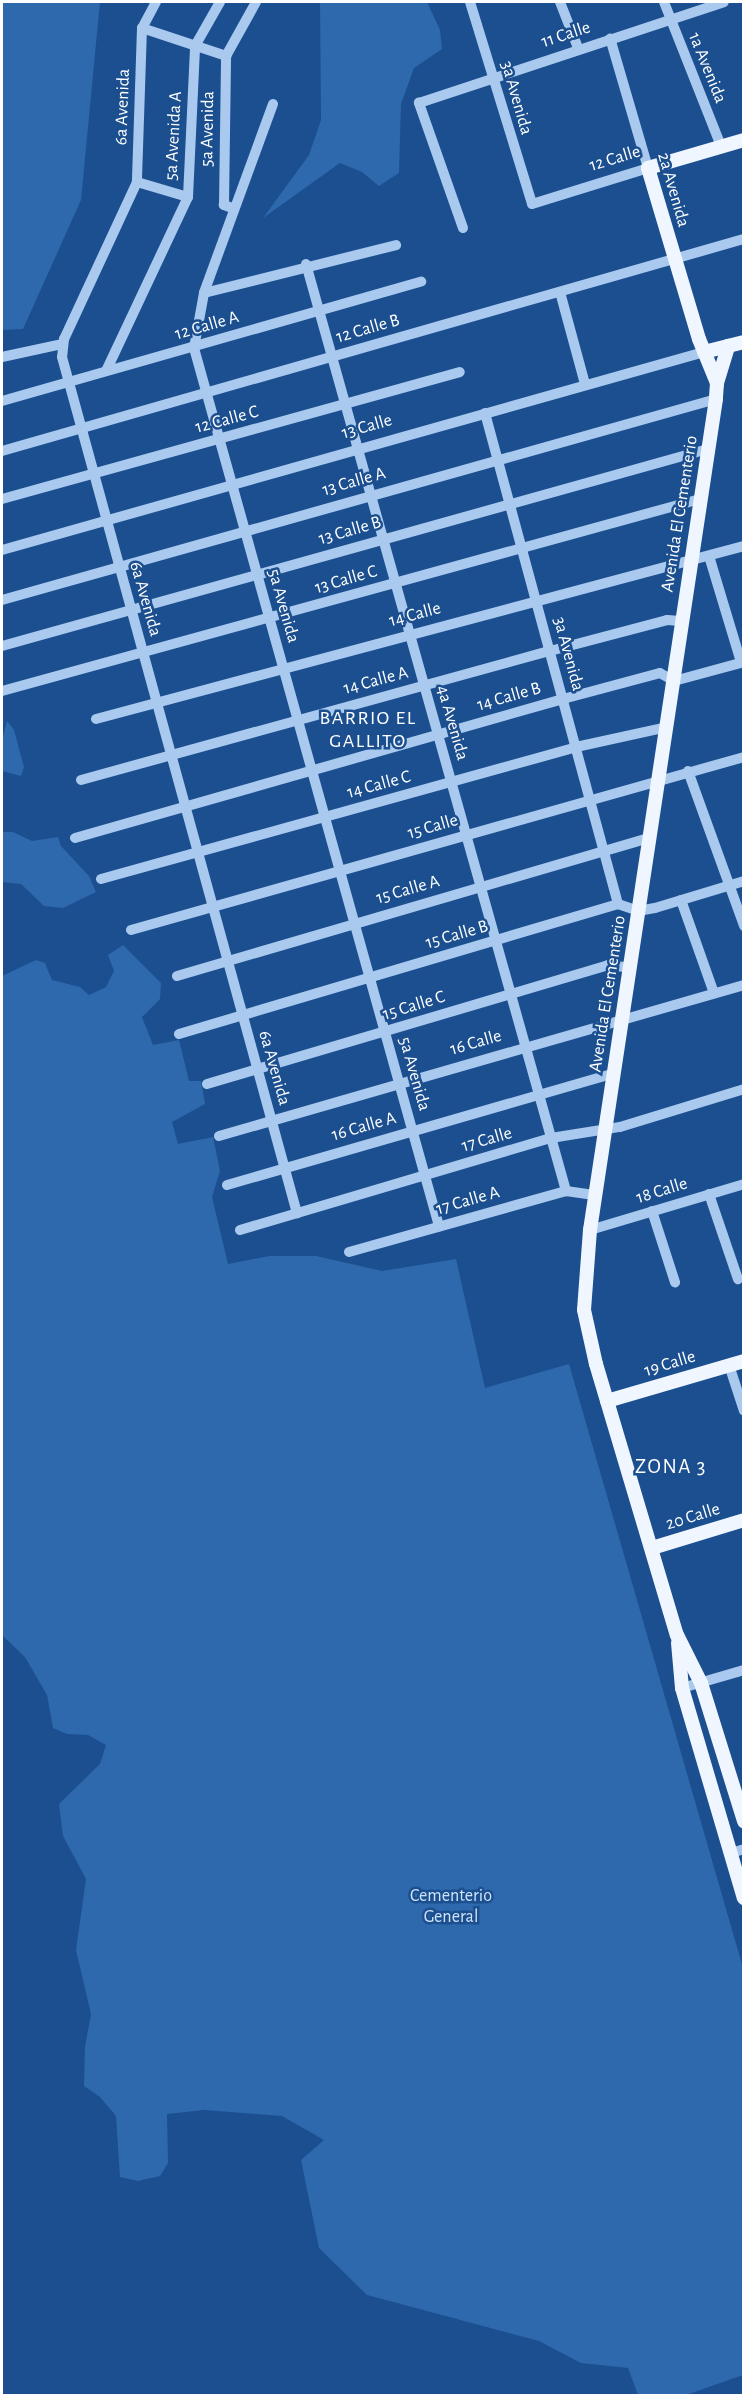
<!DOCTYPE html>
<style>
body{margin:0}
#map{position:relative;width:745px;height:2397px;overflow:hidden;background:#1b4f8f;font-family:"Alegreya Sans",sans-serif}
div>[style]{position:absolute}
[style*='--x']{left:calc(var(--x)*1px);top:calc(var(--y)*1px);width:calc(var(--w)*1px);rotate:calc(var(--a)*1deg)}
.green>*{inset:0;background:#2e69ad}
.minor>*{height:10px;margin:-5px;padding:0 5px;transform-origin:5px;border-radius:5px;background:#a9c9ee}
.major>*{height:14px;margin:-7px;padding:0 7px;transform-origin:7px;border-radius:7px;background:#f0f6ff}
span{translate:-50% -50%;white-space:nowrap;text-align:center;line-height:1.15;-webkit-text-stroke:5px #1b4f8f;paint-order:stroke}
.street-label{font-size:18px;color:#fff}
.park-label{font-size:18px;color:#cfe3fa}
.neighbourhood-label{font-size:20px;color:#fff;letter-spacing:1.5px}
.quarter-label{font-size:21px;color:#fff;letter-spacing:1.5px}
.frame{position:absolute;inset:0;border:3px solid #fff;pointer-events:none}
</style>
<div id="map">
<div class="green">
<i style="clip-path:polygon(2px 2px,100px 2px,81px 200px,23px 329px,2px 330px)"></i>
<i style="clip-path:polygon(320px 2px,427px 2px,440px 30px,442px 49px,414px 68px,401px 104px,399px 173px,379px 186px,362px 172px,340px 163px,263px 218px,309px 155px,321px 120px)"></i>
<i style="clip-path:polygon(7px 721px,14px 730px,24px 767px,21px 776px,2px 771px,2px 740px)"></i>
<i style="clip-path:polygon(2px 832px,13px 832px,32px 841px,58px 837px,61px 846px,89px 876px,96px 892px,63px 908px,44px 906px,21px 884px,2px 882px)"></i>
<i style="clip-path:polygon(123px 945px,161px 983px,160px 999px,142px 1017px,153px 1045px,179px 1040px,189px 1081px,201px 1081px,205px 1104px,172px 1122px,178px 1144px,213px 1137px,220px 1171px,212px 1197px,228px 1264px,269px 1256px,316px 1256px,382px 1271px,456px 1259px,485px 1388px,569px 1364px,743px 1968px,743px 2375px,686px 2395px,638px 2395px,628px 2368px,581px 2363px,539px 2341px,367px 2295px,319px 2248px,301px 2160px,324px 2140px,282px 2116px,204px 2110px,167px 2114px,168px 2163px,160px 2176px,138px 2181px,120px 2177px,116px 2116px,100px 2097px,84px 2086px,85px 2047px,91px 2014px,76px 1950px,86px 1879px,63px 1836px,59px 1804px,100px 1764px,106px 1745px,88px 1735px,67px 1734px,53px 1728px,47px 1695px,25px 1657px,2px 1635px,2px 976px,36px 960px,45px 963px,52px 980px,80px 987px,89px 995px,106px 987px,114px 971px,108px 955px)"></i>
</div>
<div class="minor">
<i style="--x:156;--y:2;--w:30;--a:118"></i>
<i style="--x:142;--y:28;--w:154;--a:91.9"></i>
<i style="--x:137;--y:182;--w:173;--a:114.9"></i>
<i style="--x:64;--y:339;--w:18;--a:96"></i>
<i style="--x:62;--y:357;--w:888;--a:74.65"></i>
<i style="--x:470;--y:2;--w:211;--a:72.9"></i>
<i style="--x:532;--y:204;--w:121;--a:-17.2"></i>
<i style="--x:648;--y:168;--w:135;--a:-106.3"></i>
<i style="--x:560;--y:2;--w:49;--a:68.6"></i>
<i style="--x:664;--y:2;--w:155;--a:68.4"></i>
<i style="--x:142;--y:28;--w:89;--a:18.4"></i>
<i style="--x:273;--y:104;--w:201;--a:110.1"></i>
<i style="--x:204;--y:293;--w:56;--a:100.3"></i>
<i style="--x:194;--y:348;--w:912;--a:74.41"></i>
<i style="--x:137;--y:182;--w:53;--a:16.4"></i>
<i style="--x:232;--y:208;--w:9;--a:-159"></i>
<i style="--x:224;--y:205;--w:149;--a:-89.2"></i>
<i style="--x:226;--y:56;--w:62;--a:-60.9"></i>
<i style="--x:463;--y:228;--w:133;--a:-109.4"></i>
<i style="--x:419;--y:103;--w:321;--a:-18.3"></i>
<i style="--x:306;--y:264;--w:963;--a:74.33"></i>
<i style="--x:560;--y:292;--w:95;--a:74.8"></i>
<i style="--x:204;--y:293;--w:198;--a:-14"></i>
<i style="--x:2;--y:357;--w:61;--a:-12.2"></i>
<i style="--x:107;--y:369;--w:190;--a:-64.8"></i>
<i style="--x:188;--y:197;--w:151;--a:-87.3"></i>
<i style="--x:195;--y:46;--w:51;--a:-60.4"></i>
<i style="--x:2;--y:401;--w:436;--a:-15.9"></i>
<i style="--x:485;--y:413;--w:509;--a:74.84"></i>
<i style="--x:2;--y:451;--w:772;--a:-15.95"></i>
<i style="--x:2;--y:499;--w:475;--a:-15.5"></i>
<i style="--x:2;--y:550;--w:729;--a:-15.75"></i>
<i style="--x:709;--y:556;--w:111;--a:73.2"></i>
<i style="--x:2;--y:600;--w:742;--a:-15.72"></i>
<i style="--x:2;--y:646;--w:733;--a:-15.59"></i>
<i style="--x:2;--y:691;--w:724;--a:-15.38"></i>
<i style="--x:96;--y:719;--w:671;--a:-14.95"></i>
<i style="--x:688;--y:771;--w:165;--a:70.1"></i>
<i style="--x:81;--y:780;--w:486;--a:-15.4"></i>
<i style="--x:550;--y:651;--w:121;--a:-14.8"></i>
<i style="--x:667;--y:620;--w:14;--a:4"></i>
<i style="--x:75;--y:838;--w:507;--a:-15.9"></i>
<i style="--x:563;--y:699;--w:100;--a:-15"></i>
<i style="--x:660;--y:673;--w:16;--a:30"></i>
<i style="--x:674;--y:681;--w:73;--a:-15.2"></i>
<i style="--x:101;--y:879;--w:493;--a:-15.5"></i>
<i style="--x:576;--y:747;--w:93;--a:-12.4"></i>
<i style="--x:681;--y:900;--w:99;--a:70.5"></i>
<i style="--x:131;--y:930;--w:637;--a:-15.76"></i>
<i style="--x:177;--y:976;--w:492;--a:-16.3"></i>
<i style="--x:179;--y:1034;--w:458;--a:-16.5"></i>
<i style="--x:618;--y:904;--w:21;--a:19"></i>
<i style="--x:638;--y:911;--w:17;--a:-10"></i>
<i style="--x:655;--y:908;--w:93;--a:-16.9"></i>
<i style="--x:207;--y:1084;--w:418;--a:-16.5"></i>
<i style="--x:608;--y:965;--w:23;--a:7"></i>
<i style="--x:219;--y:1136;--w:546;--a:-16.05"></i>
<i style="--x:227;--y:1185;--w:403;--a:-16.1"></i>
<i style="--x:709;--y:1194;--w:90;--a:71.2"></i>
<i style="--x:652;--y:1211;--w:75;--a:72.1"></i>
<i style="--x:240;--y:1230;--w:324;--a:-16.5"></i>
<i style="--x:551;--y:1138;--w:70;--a:-9.1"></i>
<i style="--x:620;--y:1127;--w:130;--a:-17"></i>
<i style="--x:590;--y:1230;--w:161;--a:-16.6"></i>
<i style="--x:349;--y:1252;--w:225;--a:-15.7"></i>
<i style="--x:566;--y:1191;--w:30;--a:8"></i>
<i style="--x:729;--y:1365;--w:48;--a:71.9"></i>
<i style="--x:682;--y:1688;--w:65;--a:-16.2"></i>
<i style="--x:731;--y:1853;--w:14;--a:-17"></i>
</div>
<div class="major">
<i style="--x:744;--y:140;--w:100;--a:163.7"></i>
<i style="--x:648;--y:168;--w:178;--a:73.4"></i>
<i style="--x:699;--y:339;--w:48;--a:67.8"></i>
<i style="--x:717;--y:383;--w:16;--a:94"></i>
<i style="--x:716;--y:399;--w:840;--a:98.62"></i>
<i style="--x:590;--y:1230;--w:80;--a:94.3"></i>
<i style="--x:584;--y:1310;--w:55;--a:77.5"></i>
<i style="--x:596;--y:1364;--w:283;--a:73.4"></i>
<i style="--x:677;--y:1635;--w:54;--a:63.4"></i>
<i style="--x:701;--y:1683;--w:145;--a:72.7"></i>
<i style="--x:704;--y:352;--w:41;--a:-14"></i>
<i style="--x:717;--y:383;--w:39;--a:-73"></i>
<i style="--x:607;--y:1401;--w:143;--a:-16.3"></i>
<i style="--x:652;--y:1548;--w:96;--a:-16.9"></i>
<i style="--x:678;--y:1643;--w:45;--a:84.9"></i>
<i style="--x:682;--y:1688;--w:219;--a:73.6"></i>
</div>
<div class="street-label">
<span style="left:566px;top:35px;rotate:-18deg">11 Calle</span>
<span style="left:707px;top:68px;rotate:68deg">1a Avenida</span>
<span style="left:516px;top:98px;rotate:74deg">3a Avenida</span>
<span style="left:123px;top:107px;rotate:-88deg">6a Avenida</span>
<span style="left:208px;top:129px;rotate:-89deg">5a Avenida</span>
<span style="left:174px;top:136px;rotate:-87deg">5a Avenida A</span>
<span style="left:615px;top:159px;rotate:-17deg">12 Calle</span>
<span style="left:673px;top:190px;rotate:74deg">2a Avenida</span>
<span style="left:207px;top:326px;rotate:-16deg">12 Calle A</span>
<span style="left:368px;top:329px;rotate:-16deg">12 Calle B</span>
<span style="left:227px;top:420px;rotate:-15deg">12 Calle C</span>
<span style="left:367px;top:427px;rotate:-16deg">13 Calle</span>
<span style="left:354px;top:482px;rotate:-16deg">13 Calle A</span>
<span style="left:680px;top:514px;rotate:-81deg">Avenida El Cementerio</span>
<span style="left:350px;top:531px;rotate:-16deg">13 Calle B</span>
<span style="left:346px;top:580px;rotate:-16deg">13 Calle C</span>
<span style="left:145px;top:599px;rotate:74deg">6a Avenida</span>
<span style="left:283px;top:606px;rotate:74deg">5a Avenida</span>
<span style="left:415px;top:615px;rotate:-15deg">14 Calle</span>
<span style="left:568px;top:654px;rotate:75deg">3a Avenida</span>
<span style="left:376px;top:681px;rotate:-15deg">14 Calle A</span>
<span style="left:509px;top:697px;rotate:-16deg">14 Calle B</span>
<span style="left:452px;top:723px;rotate:74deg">4a Avenida</span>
<span style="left:379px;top:785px;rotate:-15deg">14 Calle C</span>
<span style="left:433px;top:827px;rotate:-16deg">15 Calle</span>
<span style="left:408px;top:890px;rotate:-16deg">15 Calle A</span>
<span style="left:457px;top:935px;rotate:-16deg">15 Calle B</span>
<span style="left:608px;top:994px;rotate:-81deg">Avenida El Cementerio</span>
<span style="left:414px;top:1006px;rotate:-17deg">15 Calle C</span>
<span style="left:476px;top:1043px;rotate:-16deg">16 Calle</span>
<span style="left:274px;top:1068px;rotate:74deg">6a Avenida</span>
<span style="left:414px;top:1074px;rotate:74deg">5a Avenida</span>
<span style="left:364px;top:1127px;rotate:-16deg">16 Calle A</span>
<span style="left:487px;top:1140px;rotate:-16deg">17 Calle</span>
<span style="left:662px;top:1191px;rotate:-17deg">18 Calle</span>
<span style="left:468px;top:1201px;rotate:-16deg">17 Calle A</span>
<span style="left:670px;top:1364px;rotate:-17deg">19 Calle</span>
<span style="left:693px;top:1517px;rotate:-17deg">20 Calle</span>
</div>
<div class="park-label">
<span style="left:451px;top:1907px">Cementerio<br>General</span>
</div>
<div class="neighbourhood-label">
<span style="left:368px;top:730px">BARRIO EL<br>GALLITO</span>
</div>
<div class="quarter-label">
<span style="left:671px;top:1467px">ZONA 3</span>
</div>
<div class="frame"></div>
</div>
